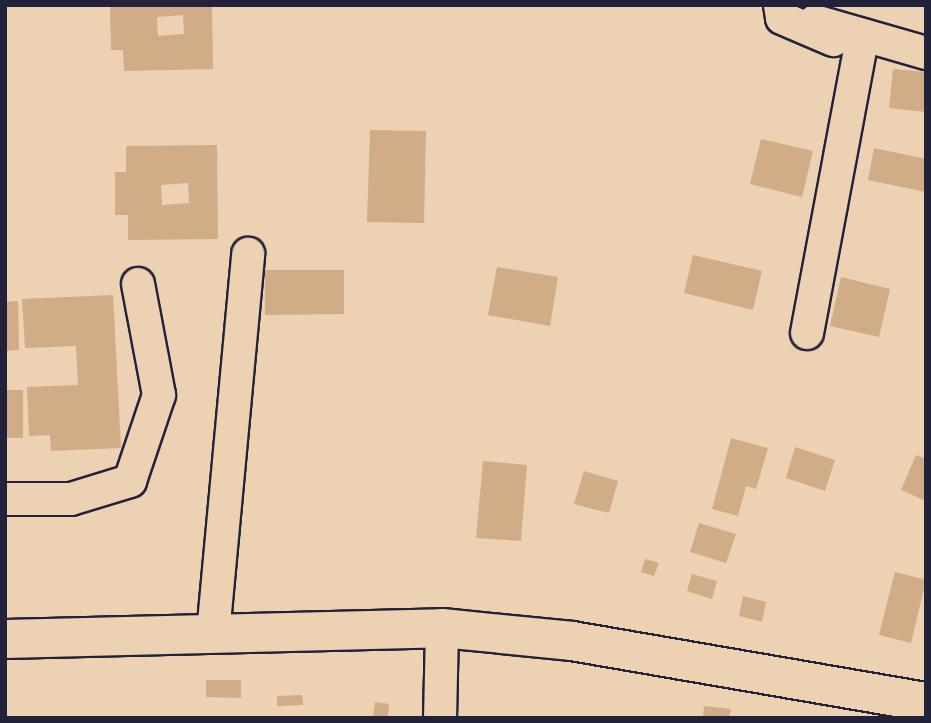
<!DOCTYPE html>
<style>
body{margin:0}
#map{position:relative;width:931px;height:723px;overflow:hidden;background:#ecd1b3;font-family:"Architects Daughter",sans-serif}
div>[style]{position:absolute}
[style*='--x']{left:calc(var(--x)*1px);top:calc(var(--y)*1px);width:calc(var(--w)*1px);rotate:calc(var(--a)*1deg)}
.building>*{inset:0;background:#d0ac87}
.roads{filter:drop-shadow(2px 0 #22223b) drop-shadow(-2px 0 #22223b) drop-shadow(0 2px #22223b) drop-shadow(0 -2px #22223b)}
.minor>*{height:32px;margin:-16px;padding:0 16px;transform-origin:16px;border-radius:16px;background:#ecd1b3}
.major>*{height:38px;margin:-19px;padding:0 19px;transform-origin:19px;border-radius:19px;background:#ecd1b3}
span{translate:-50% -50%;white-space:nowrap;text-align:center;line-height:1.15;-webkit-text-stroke:5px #ecd1b3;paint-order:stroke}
.frame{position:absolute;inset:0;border:7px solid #22223b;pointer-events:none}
</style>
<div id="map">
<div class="building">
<i style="clip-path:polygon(evenodd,212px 5px,213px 69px,124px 71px,123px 50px,111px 50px,110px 6px,212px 5px,183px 15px,184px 34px,158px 36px,157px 17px,183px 15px)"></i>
<i style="clip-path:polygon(893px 69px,926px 72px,926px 112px,889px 108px)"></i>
<i style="clip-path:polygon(370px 130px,426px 131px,424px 223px,367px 222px)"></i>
<i style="clip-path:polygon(761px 139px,813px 151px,802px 197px,750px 184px)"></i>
<i style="clip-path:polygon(evenodd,217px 145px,218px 239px,128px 240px,128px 215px,115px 215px,115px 172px,126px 172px,126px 146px,217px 145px,188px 183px,189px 203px,162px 205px,161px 185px,188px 183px)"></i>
<i style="clip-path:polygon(874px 148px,926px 159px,926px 192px,868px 180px)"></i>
<i style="clip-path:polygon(693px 255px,762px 271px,753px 310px,684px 293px)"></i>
<i style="clip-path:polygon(497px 267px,558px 277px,550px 326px,488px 315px)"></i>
<i style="clip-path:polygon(265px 270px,344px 270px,344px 314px,265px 315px)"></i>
<i style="clip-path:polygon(841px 277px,890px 289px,879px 337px,830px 326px)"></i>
<i style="clip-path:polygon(113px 295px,121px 448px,51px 451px,50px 435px,29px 436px,27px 387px,78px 385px,76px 346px,25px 348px,22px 299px)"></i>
<i style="clip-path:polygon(18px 301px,19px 350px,5px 351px,5px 302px)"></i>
<i style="clip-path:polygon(5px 390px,23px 390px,23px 438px,5px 438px)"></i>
<i style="clip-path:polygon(731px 438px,768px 448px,756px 489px,746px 486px,738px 516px,712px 509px)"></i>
<i style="clip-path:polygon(795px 447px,835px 460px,825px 491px,786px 478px)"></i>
<i style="clip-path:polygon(916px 455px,926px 459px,926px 501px,901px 490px)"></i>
<i style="clip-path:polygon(483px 461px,527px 465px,521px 541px,476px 538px)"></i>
<i style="clip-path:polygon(584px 471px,618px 481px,609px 513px,574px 504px)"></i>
<i style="clip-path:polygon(699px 523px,736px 534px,726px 563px,690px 552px)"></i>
<i style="clip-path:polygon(645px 559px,659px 563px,654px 576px,641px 572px)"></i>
<i style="clip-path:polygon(895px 572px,926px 580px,911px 643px,879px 635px)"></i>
<i style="clip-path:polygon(692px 574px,717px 581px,712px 599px,687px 591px)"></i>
<i style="clip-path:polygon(743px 596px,766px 602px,762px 622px,739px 616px)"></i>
<i style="clip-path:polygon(206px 680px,241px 680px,241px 698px,206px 697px)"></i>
<i style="clip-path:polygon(302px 695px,303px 705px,277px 706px,277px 696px)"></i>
<i style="clip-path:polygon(375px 702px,389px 704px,388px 718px,373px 718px)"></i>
<i style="clip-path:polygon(704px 706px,731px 709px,729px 718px,703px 718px)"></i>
</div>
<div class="roads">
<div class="minor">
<i style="--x:780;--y:5;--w:13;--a:81"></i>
<i style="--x:782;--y:18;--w:56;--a:23.3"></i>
<i style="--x:815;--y:21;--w:116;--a:16.1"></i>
<i style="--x:807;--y:333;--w:303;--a:-79.4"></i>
<i style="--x:5;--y:499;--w:66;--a:0"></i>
<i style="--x:71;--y:499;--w:62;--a:-17"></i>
<i style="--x:130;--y:481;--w:91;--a:-71.4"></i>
<i style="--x:159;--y:395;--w:113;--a:-100.7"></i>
<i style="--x:213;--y:634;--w:382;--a:-84.7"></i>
<i style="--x:440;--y:718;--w:90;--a:-88.7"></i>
</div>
<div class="major">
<i style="--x:5;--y:639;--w:437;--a:-1.4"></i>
<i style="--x:442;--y:628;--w:131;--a:5.7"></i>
<i style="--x:572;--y:641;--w:359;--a:9.8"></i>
</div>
</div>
<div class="frame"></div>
</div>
